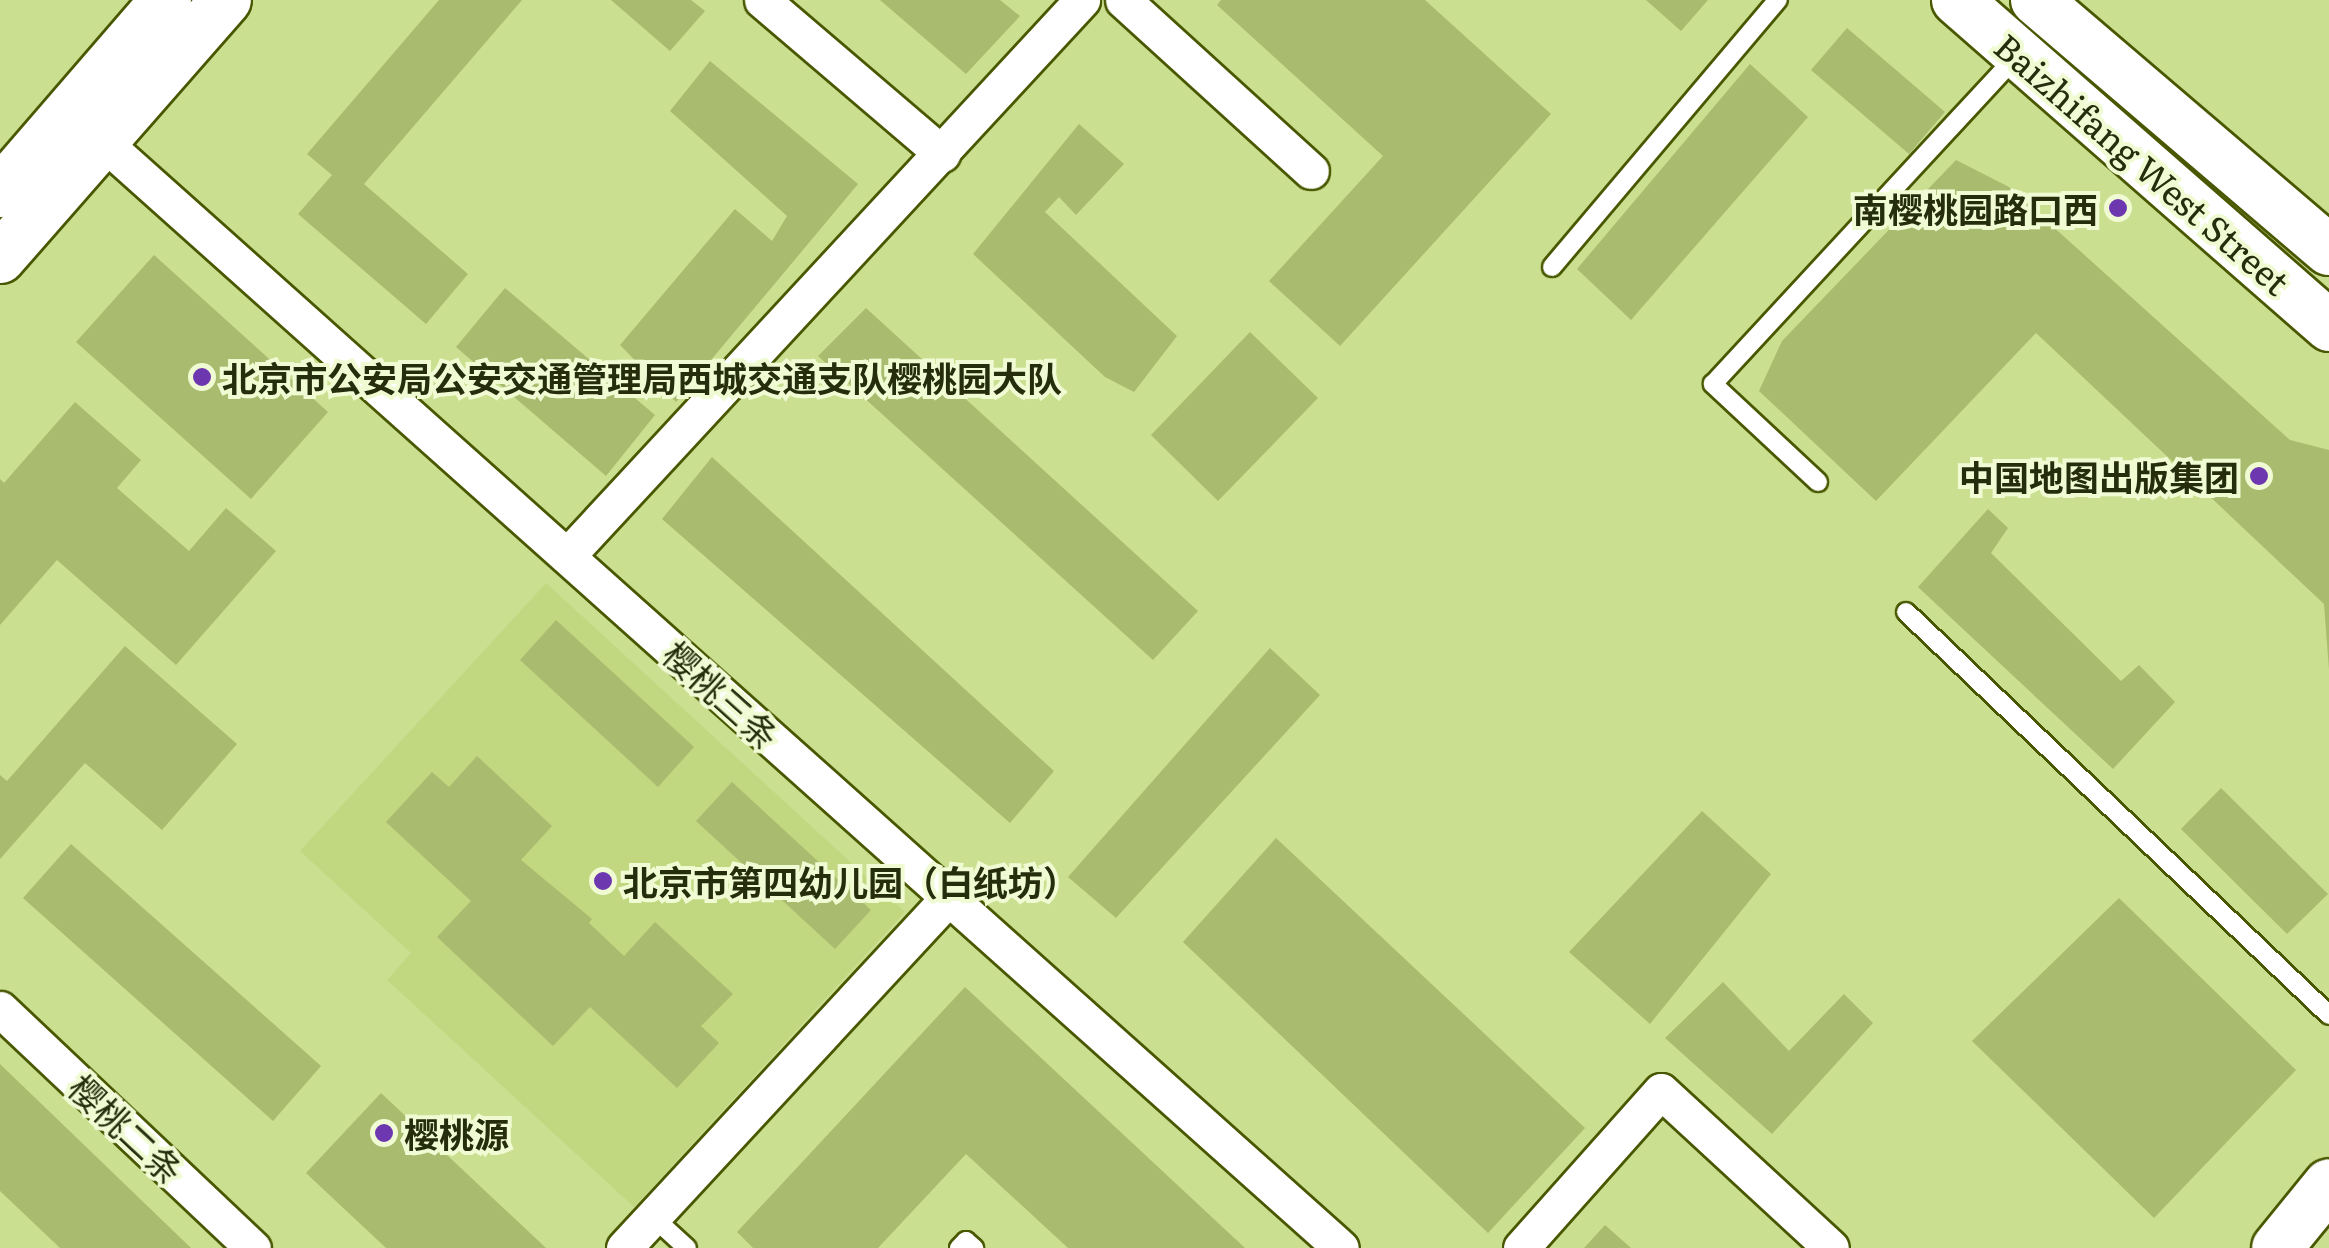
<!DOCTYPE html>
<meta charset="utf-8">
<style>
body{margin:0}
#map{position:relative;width:2329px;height:1248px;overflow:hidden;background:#cbdf91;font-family:Literata,"Noto Sans SC",serif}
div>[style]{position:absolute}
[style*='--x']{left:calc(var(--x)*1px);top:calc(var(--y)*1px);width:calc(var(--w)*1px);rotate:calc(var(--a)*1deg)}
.built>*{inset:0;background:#c1d780}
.building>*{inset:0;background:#a8bb6e}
.roads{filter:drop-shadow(2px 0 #495800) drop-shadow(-2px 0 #495800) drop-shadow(0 2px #495800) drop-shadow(0 -2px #495800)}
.service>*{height:18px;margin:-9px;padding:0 9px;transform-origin:9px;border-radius:9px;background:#fff}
.minor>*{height:35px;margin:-17.5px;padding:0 17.5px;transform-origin:17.5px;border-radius:17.5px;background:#fff}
.secondary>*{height:50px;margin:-25px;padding:0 25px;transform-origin:25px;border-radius:25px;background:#fff}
.dots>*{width:28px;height:28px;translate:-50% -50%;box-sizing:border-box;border:5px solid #f0fbd4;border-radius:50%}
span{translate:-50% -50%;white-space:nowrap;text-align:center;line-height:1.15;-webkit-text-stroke:8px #f0fbd4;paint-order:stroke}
.street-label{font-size:35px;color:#262d0d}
.poi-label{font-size:35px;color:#262d0d;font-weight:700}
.right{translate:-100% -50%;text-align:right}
.left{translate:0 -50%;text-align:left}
</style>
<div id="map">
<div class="built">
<i style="clip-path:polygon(546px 583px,905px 912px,634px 1207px,387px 980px,411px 953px,300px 851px)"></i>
</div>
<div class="building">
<i style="clip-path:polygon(439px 0,522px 0,364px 184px,468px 274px,426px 324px,298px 214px,332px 175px,307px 154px)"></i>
<i style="clip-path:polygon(611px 0,691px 0,705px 11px,670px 51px)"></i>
<i style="clip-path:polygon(880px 0,1000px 0,1020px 16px,966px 74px)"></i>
<i style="clip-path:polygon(1221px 0,1425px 0,1551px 114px,1340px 346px,1269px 281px,1383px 156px,1217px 5px)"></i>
<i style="clip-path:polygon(1646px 0,1708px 0,1681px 31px)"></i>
<i style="clip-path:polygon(1847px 28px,1945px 112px,1909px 154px,1811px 70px)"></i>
<i style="clip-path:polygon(710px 61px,858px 184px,676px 402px,620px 345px,735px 209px,772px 241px,787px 216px,670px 111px)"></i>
<i style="clip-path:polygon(1750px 64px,1808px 117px,1631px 320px,1577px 269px)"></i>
<i style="clip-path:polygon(1079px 124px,1124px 164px,1076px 215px,1059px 197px,1045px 212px,1177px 336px,1134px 392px,1105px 377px,973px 254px)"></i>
<i style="clip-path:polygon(1956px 160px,2009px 187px,2290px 440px,2329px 450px,2329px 670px,2324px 604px,2036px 333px,1876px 501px,1759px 391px,1782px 341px)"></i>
<i style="clip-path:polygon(154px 255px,328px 412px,251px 499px,76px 342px)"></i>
<i style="clip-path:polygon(505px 288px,655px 415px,606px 476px,456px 347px)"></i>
<i style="clip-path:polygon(866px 308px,1198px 611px,1153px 660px,818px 356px)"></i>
<i style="clip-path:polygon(1250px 332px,1318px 398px,1218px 501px,1151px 435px)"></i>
<i style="clip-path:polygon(75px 402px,141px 460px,117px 488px,189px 551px,226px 508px,276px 551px,176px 665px,57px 560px,0 625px,0 479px,4px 483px)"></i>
<i style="clip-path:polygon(712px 457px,1054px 771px,1010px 823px,662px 519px)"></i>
<i style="clip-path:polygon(1988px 509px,2008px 528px,1991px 553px,2121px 681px,2139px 665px,2175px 702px,2113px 769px,1918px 587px)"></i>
<i style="clip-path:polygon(556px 620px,694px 747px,658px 787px,520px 660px)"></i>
<i style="clip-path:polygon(125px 646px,237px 744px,162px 830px,85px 763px,0 859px,0 775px,7px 781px)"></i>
<i style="clip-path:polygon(1270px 648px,1320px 695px,1116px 918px,1068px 877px)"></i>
<i style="clip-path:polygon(477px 756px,552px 826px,521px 860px,592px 919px,589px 923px,624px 956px,655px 922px,733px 994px,701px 1026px,719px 1043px,677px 1088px,590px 1007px,553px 1046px,437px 937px,471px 901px,386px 822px,432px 772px,449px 787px)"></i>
<i style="clip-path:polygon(732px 782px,871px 910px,835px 949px,696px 821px)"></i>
<i style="clip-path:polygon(2221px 788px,2328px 894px,2287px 934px,2181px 829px)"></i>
<i style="clip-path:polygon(1702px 811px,1771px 874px,1650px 1024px,1569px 952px)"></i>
<i style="clip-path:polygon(1276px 838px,1585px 1128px,1488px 1233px,1183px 942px)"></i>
<i style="clip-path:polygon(71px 844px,321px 1066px,273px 1121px,23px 898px)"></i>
<i style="clip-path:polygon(2119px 898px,2296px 1070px,2154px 1218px,1972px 1041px)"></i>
<i style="clip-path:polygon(1723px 982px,1789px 1051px,1844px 994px,1873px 1023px,1772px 1134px,1665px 1038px)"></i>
<i style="clip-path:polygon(965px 987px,1245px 1248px,1068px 1248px,966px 1154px,878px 1248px,753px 1248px,737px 1232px)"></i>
<i style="clip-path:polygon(0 1064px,191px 1248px,60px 1248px,0 1191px)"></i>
<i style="clip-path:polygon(381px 1093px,546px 1248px,386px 1248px,306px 1173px)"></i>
<i style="clip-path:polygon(1605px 1225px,1631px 1248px,1584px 1248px)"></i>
</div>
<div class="roads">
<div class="service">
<i style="--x:1552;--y:267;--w:350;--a:-49.8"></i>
<i style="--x:1818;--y:482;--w:144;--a:-137"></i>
<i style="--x:1713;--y:384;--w:446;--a:-47.2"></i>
<i style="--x:1906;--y:612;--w:584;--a:43.61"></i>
<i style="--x:653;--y:1217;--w:46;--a:42.4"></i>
<i style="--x:959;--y:1248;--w:10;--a:-45"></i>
<i style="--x:966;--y:1241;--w:11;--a:41"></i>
</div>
<div class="minor">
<i style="--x:762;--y:0;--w:237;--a:40.5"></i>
<i style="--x:1123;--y:0;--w:254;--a:42.3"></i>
<i style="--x:102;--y:141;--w:1661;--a:41.78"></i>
<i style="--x:567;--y:556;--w:758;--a:-47.19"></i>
<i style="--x:0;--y:1009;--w:348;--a:43.4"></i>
<i style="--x:624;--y:1248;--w:478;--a:-47.2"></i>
<i style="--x:1521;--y:1248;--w:210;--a:-48.3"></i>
<i style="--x:1661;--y:1091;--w:231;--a:42.7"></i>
</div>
<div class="secondary">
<i style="--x:1957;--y:0;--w:495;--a:41.2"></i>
<i style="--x:2036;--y:0;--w:385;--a:40.5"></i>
<i style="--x:0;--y:192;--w:254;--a:-49.2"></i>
<i style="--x:0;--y:258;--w:343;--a:-48.8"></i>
<i style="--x:2277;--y:1248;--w:82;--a:-50.9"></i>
</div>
</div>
<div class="dots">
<i style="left:2118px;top:208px;background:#6d38af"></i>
<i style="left:202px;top:377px;background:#6d38af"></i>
<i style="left:2259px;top:476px;background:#6d38af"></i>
<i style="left:603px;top:881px;background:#6d38af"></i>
<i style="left:384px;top:1133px;background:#6d38af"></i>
</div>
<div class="street-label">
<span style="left:2143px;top:163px;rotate:41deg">Baizhifang West Street</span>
<span style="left:722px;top:694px;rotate:42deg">樱桃三条</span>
<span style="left:127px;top:1128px;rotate:43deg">樱桃二条</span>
</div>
<div class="poi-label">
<span class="right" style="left:2098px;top:208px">南樱桃园路口西</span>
<span class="left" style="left:222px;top:377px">北京市公安局公安交通管理局西城交通支队樱桃园大队</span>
<span class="right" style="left:2239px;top:476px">中国地图出版集团</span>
<span class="left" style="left:623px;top:881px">北京市第四幼儿园（白纸坊）</span>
<span class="left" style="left:404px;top:1133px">樱桃源</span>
</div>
</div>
